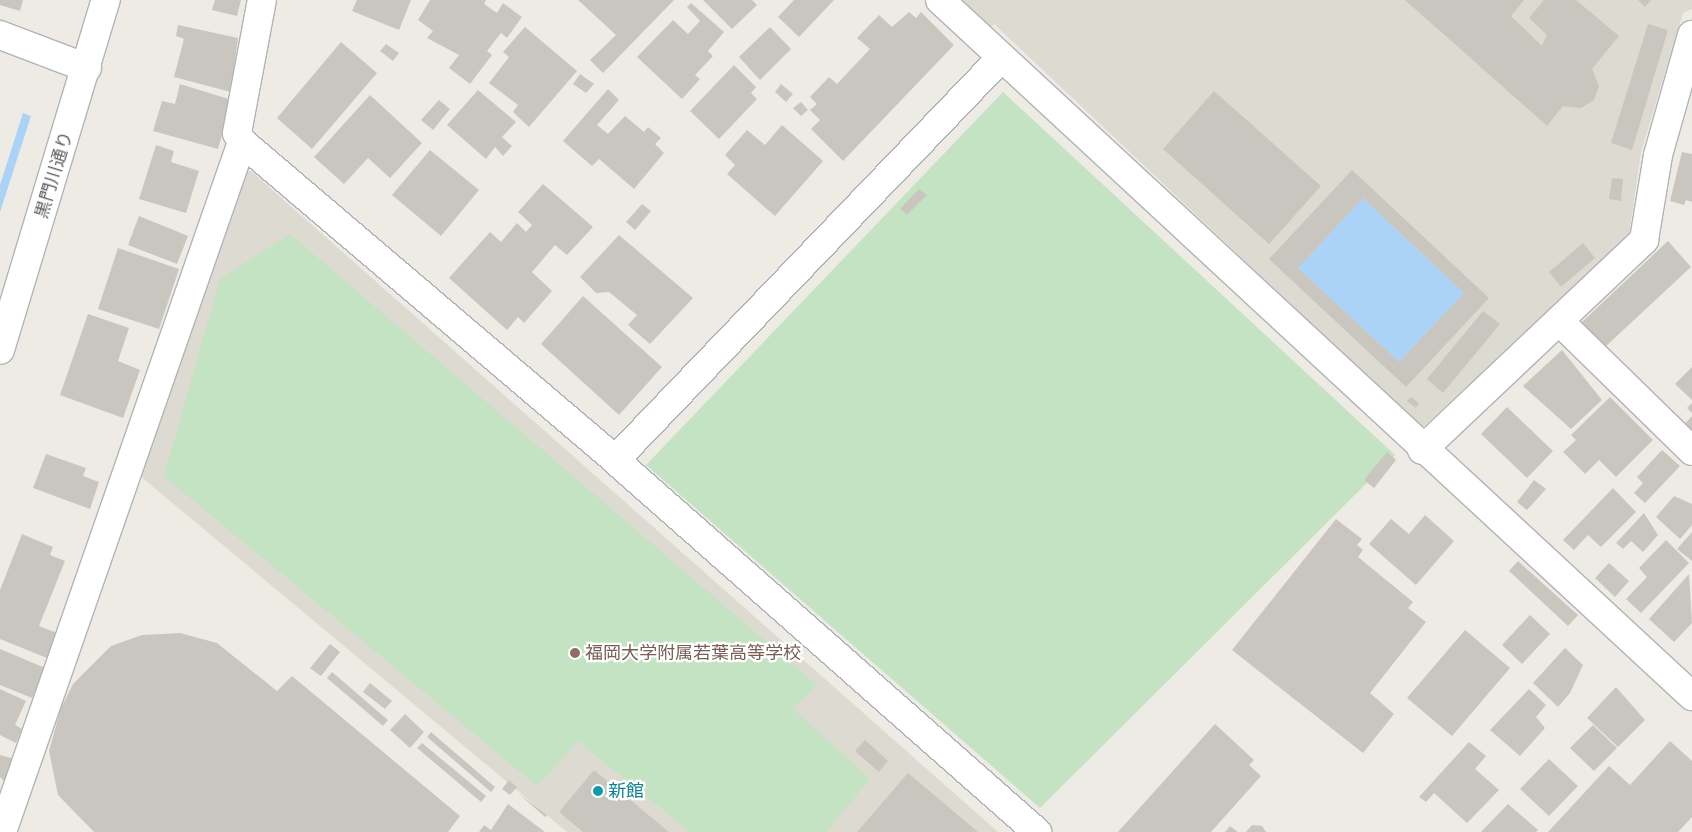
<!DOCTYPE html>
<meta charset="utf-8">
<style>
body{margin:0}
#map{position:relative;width:1692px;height:832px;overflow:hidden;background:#edebe4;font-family:"Space Grotesk","Noto Sans JP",sans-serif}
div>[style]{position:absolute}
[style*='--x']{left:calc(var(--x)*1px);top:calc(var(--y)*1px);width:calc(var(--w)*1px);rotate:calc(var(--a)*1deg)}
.education>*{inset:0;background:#dddad2}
.green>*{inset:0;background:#c3e3c3}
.water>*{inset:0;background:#aad3f7}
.building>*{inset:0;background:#c9c6c0}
.roads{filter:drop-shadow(1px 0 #b1b4b8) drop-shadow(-1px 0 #b1b4b8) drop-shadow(0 1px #b1b4b8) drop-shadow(0 -1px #b1b4b8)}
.street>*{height:28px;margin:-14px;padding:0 14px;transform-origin:14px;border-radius:14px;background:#fff}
.secondary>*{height:28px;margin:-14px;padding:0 14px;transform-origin:14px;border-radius:14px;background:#fff}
.dots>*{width:14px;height:14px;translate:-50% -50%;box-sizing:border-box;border:2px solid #fff;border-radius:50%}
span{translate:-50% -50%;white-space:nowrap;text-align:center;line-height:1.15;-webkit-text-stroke:4.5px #fff;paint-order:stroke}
.street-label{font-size:18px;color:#5c5f63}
.education-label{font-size:18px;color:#785e54}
.left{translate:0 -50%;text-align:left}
.culture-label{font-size:18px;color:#0d838f}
</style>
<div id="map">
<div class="education">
<i style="clip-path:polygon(960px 0,1692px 0,1692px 9px,1683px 13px,1641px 152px,1629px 235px,1422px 428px,994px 24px,990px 28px)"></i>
<i style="clip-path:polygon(243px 171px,251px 171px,998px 832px,567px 832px,139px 475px)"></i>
</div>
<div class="green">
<i style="clip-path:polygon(1003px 92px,1395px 455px,1040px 808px,646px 465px)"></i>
<i style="clip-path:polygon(290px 234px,817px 685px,793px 709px,870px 779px,826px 832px,690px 832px,578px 741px,537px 786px,164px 476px,220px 279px)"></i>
</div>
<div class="water">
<i style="clip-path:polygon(23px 113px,31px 116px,0 212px,0 185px)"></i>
<i style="clip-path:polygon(1363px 198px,1464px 293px,1399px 362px,1298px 268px)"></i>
</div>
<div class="building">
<i style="clip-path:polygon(0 0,23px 0,20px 11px,0 5px)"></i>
<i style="clip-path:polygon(215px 0,241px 0,237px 16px,212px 10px)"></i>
<i style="clip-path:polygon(357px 0,411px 0,399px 30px,352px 11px)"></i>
<i style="clip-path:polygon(430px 0,486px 0,484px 4px,497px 13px,503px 3px,522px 17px,507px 38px,501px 33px,487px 51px,492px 55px,470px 84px,449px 68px,459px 55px,427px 38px,433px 31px,418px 20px)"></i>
<i style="clip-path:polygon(578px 0,674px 0,603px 73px,590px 60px,616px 35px)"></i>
<i style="clip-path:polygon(703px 0,752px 0,757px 5px,732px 29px)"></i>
<i style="clip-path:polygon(794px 0,834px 0,799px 37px,778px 17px)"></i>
<i style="clip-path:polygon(1405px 0,1524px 0,1511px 16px,1542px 46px,1547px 35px,1529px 18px,1544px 0,1576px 0,1619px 36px,1592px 69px,1599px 86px,1594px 100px,1581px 108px,1563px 106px,1547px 126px)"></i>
<i style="clip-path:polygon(1638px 0,1651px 0,1645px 7px)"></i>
<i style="clip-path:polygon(691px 3px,724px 32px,708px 51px,713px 56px,695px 75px,700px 79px,682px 99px,637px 57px,673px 20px,688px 34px,700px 21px,687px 7px)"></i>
<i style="clip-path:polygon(909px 12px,916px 18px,921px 12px,954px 45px,843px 161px,811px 129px,820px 120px,810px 110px,817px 104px,810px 97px,829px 77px,837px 84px,870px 49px,857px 38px,879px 15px,892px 27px)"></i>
<i style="clip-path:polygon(1648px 24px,1668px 30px,1632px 150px,1611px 143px)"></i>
<i style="clip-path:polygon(178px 25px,238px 38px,231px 92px,174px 77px,184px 39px,176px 36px)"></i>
<i style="clip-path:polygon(525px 27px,577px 71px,529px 127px,513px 112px,518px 105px,489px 83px,509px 57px,503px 52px)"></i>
<i style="clip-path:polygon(770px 27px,791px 49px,760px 80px,739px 57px)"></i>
<i style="clip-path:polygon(341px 42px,377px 73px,312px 149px,277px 118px)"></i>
<i style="clip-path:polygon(386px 44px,399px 53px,393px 61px,380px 51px)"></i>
<i style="clip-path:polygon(734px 65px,756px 87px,751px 93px,757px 99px,719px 139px,690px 111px)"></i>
<i style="clip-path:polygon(580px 74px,594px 84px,586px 93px,573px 84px)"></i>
<i style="clip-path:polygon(180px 84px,232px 100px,218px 149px,153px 131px,162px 101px,175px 104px)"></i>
<i style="clip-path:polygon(781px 84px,793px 94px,786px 102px,775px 92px)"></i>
<i style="clip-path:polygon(608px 89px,619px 100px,597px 125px,608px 134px,625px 116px,644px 132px,648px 127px,661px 138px,655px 144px,664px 153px,634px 189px,599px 159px,592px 166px,563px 141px)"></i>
<i style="clip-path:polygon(478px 90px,516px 122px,502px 137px,512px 146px,503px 156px,495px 147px,486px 159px,447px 125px)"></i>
<i style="clip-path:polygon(1214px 91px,1321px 186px,1269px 244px,1163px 149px)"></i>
<i style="clip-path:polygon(370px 95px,422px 143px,390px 178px,368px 158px,344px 184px,314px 157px)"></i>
<i style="clip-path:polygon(439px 100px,450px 109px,433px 130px,421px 120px)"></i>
<i style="clip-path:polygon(801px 102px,808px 110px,801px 116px,793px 108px)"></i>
<i style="clip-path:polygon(782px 125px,823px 161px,775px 216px,727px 174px,735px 165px,725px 155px,747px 130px,765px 145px)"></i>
<i style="clip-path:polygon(156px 145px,174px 151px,171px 162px,199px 171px,186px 213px,139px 199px)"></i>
<i style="clip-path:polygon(430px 150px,479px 190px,441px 236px,392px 195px)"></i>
<i style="clip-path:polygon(1682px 152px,1692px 154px,1692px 202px,1686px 200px,1684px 205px,1670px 201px)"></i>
<i style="clip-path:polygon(evenodd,1352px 170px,1489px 298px,1406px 387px,1269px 259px,1352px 170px,1363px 198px,1464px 293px,1399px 362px,1298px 268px,1363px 198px)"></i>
<i style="clip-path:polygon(1612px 178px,1623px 179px,1621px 201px,1609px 199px)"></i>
<i style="clip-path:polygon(543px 184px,593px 227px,567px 255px,555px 245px,532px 272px,552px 291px,524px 323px,518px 317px,507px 330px,449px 278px,490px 232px,501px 242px,517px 223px,526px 232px,532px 225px,518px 212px)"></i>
<i style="clip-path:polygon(919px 189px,927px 195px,907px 215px,900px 209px)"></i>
<i style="clip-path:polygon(642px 204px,651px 211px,635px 230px,626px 222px)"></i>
<i style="clip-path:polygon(139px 216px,188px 236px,177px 264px,128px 245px)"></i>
<i style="clip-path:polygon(619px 235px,693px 298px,650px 344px,628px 325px,637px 315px,609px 292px,596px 293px,580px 277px)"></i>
<i style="clip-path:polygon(1668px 241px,1691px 267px,1605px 347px,1581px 323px)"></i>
<i style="clip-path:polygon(1583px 243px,1595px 258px,1561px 287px,1549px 272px)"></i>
<i style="clip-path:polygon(118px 248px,179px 269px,159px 329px,98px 309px)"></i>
<i style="clip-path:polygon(583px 296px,662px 367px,619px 415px,541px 344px)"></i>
<i style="clip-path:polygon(1483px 311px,1500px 324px,1443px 393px,1427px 379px)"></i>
<i style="clip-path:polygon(88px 314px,129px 328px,118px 361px,140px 370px,123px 418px,60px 395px)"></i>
<i style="clip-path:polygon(1562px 350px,1602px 400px,1571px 429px,1523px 386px)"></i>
<i style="clip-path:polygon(1692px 367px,1692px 400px,1675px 384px)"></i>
<i style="clip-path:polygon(1411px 397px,1419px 403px,1416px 408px,1407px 401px)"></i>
<i style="clip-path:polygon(1610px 397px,1653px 440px,1616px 477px,1599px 460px,1585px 474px,1563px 452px,1576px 440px,1571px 435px)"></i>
<i style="clip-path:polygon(1692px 403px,1692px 413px,1687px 408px)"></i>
<i style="clip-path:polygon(1507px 407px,1553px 451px,1527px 478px,1481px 434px)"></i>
<i style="clip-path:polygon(1692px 416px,1692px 441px,1680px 429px)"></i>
<i style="clip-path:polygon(1662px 450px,1680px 466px,1645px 503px,1634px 493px,1643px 483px,1637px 477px)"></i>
<i style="clip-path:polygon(1387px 452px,1396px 460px,1374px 488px,1364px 480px)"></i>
<i style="clip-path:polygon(46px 454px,86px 468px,83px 476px,99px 482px,90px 509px,33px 488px)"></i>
<i style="clip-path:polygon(1534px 480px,1546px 489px,1527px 510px,1517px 502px)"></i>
<i style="clip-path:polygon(1613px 488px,1636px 512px,1601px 547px,1588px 535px,1574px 550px,1563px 540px)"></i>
<i style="clip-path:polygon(1674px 496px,1692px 504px,1692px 525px,1680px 539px,1656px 517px)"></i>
<i style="clip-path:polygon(1644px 513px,1658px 535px,1643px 552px,1631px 541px,1623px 549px,1616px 543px)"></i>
<i style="clip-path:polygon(1425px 515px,1454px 541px,1416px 585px,1369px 544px,1391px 519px,1409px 534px)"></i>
<i style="clip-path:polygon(1336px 519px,1362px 539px,1357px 545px,1363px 550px,1358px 557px,1413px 602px,1408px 608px,1426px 622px,1370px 693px,1394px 714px,1363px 753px,1232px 650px)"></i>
<i style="clip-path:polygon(1692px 532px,1692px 561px,1677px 549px)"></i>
<i style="clip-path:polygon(22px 534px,53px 547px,50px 555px,65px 561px,39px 626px,57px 633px,47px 658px,0 639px,0 590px)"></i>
<i style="clip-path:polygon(1666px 540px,1689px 563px,1641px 613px,1626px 599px,1647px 577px,1639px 568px)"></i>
<i style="clip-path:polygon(1518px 561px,1578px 615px,1568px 626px,1509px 571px)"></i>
<i style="clip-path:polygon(1609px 563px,1629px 581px,1615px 597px,1595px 578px)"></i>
<i style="clip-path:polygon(1689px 574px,1692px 623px,1674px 642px,1649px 619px)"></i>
<i style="clip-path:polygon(1530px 615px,1550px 634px,1522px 664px,1502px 645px)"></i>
<i style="clip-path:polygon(1465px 630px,1510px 668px,1452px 736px,1407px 698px)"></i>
<i style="clip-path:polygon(180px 633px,217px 643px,277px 691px,292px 676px,460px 816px,448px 832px,94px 832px,58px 795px,49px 751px,61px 708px,73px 684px,111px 646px,142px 635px)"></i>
<i style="clip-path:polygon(330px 644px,340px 652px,321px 676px,310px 668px)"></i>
<i style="clip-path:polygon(1565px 648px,1583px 665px,1570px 693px,1558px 707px,1533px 683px)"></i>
<i style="clip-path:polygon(0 649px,45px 668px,32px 698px,0 685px)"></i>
<i style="clip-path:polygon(332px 672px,388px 720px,383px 726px,327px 678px)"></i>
<i style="clip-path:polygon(370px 683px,392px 701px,385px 709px,363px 692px)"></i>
<i style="clip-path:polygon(1616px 687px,1645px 720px,1618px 747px,1587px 718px)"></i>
<i style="clip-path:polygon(0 689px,26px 701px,15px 725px,22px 729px,16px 743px,0 735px)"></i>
<i style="clip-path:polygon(1529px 689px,1546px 705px,1536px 717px,1545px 728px,1520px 756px,1490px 730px)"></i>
<i style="clip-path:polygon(405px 714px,424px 732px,410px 748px,390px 730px)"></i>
<i style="clip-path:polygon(1215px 724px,1254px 760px,1249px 765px,1261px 776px,1211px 832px,1118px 832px)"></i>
<i style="clip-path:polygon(1593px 725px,1617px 748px,1594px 771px,1570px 748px)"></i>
<i style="clip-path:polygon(431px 732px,495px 787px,491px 792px,427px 737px)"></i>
<i style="clip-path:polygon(865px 740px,888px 761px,879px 772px,855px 751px)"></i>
<i style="clip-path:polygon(1670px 741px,1692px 761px,1692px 817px,1678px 832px,1548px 832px,1609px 766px,1630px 785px)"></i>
<i style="clip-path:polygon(1469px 742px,1486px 756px,1475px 769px,1499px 790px,1467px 823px,1434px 793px,1426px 802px,1419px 797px)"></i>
<i style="clip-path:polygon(422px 743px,486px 796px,481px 802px,417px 748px)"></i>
<i style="clip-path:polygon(0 755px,14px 759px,5px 782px,0 777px)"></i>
<i style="clip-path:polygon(1549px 759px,1578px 786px,1549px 816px,1520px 789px)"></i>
<i style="clip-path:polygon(594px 770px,669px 832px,583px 832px,559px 812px)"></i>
<i style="clip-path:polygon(908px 773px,978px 832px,857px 832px)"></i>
<i style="clip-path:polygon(509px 780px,517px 787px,510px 795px,502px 789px)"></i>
<i style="clip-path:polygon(518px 793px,547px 815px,545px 817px)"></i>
<i style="clip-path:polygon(508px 804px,545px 832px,479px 832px,484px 825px,491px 830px)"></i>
<i style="clip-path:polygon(1508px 804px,1538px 830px,1536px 832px,1481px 832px)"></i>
<i style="clip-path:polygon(1252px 825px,1262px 826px,1266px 832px,1246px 832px)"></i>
<i style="clip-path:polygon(1230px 826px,1238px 832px,1225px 832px)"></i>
</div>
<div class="roads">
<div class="street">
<i style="--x:940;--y:0;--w:1025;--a:42.79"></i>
<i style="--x:0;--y:35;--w:93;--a:20.8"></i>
<i style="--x:242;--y:142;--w:10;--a:-119"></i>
<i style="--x:237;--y:133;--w:135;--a:-79.4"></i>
<i style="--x:1559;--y:321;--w:186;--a:44.3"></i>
<i style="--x:1422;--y:450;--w:306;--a:-43.4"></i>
<i style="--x:1644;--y:240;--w:86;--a:-80.6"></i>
<i style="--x:1658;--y:155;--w:125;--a:-74.2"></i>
<i style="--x:615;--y:460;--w:557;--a:-46.16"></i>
<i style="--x:2;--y:832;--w:731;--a:-70.82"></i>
<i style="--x:242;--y:142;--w:490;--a:40.4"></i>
<i style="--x:615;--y:460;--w:563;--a:41.4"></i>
</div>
<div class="secondary">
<i style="--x:0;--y:350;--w:366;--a:-73.2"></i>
</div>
</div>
<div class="dots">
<i style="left:575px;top:653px;background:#8d6e63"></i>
<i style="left:598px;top:791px;background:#0f9aa8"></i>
</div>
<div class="street-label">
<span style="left:54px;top:175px;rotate:-73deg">黒門川通り</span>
</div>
<div class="education-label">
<span class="left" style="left:585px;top:653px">福岡大学附属若葉高等学校</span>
</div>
<div class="culture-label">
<span class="left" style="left:608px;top:791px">新館</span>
</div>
</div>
